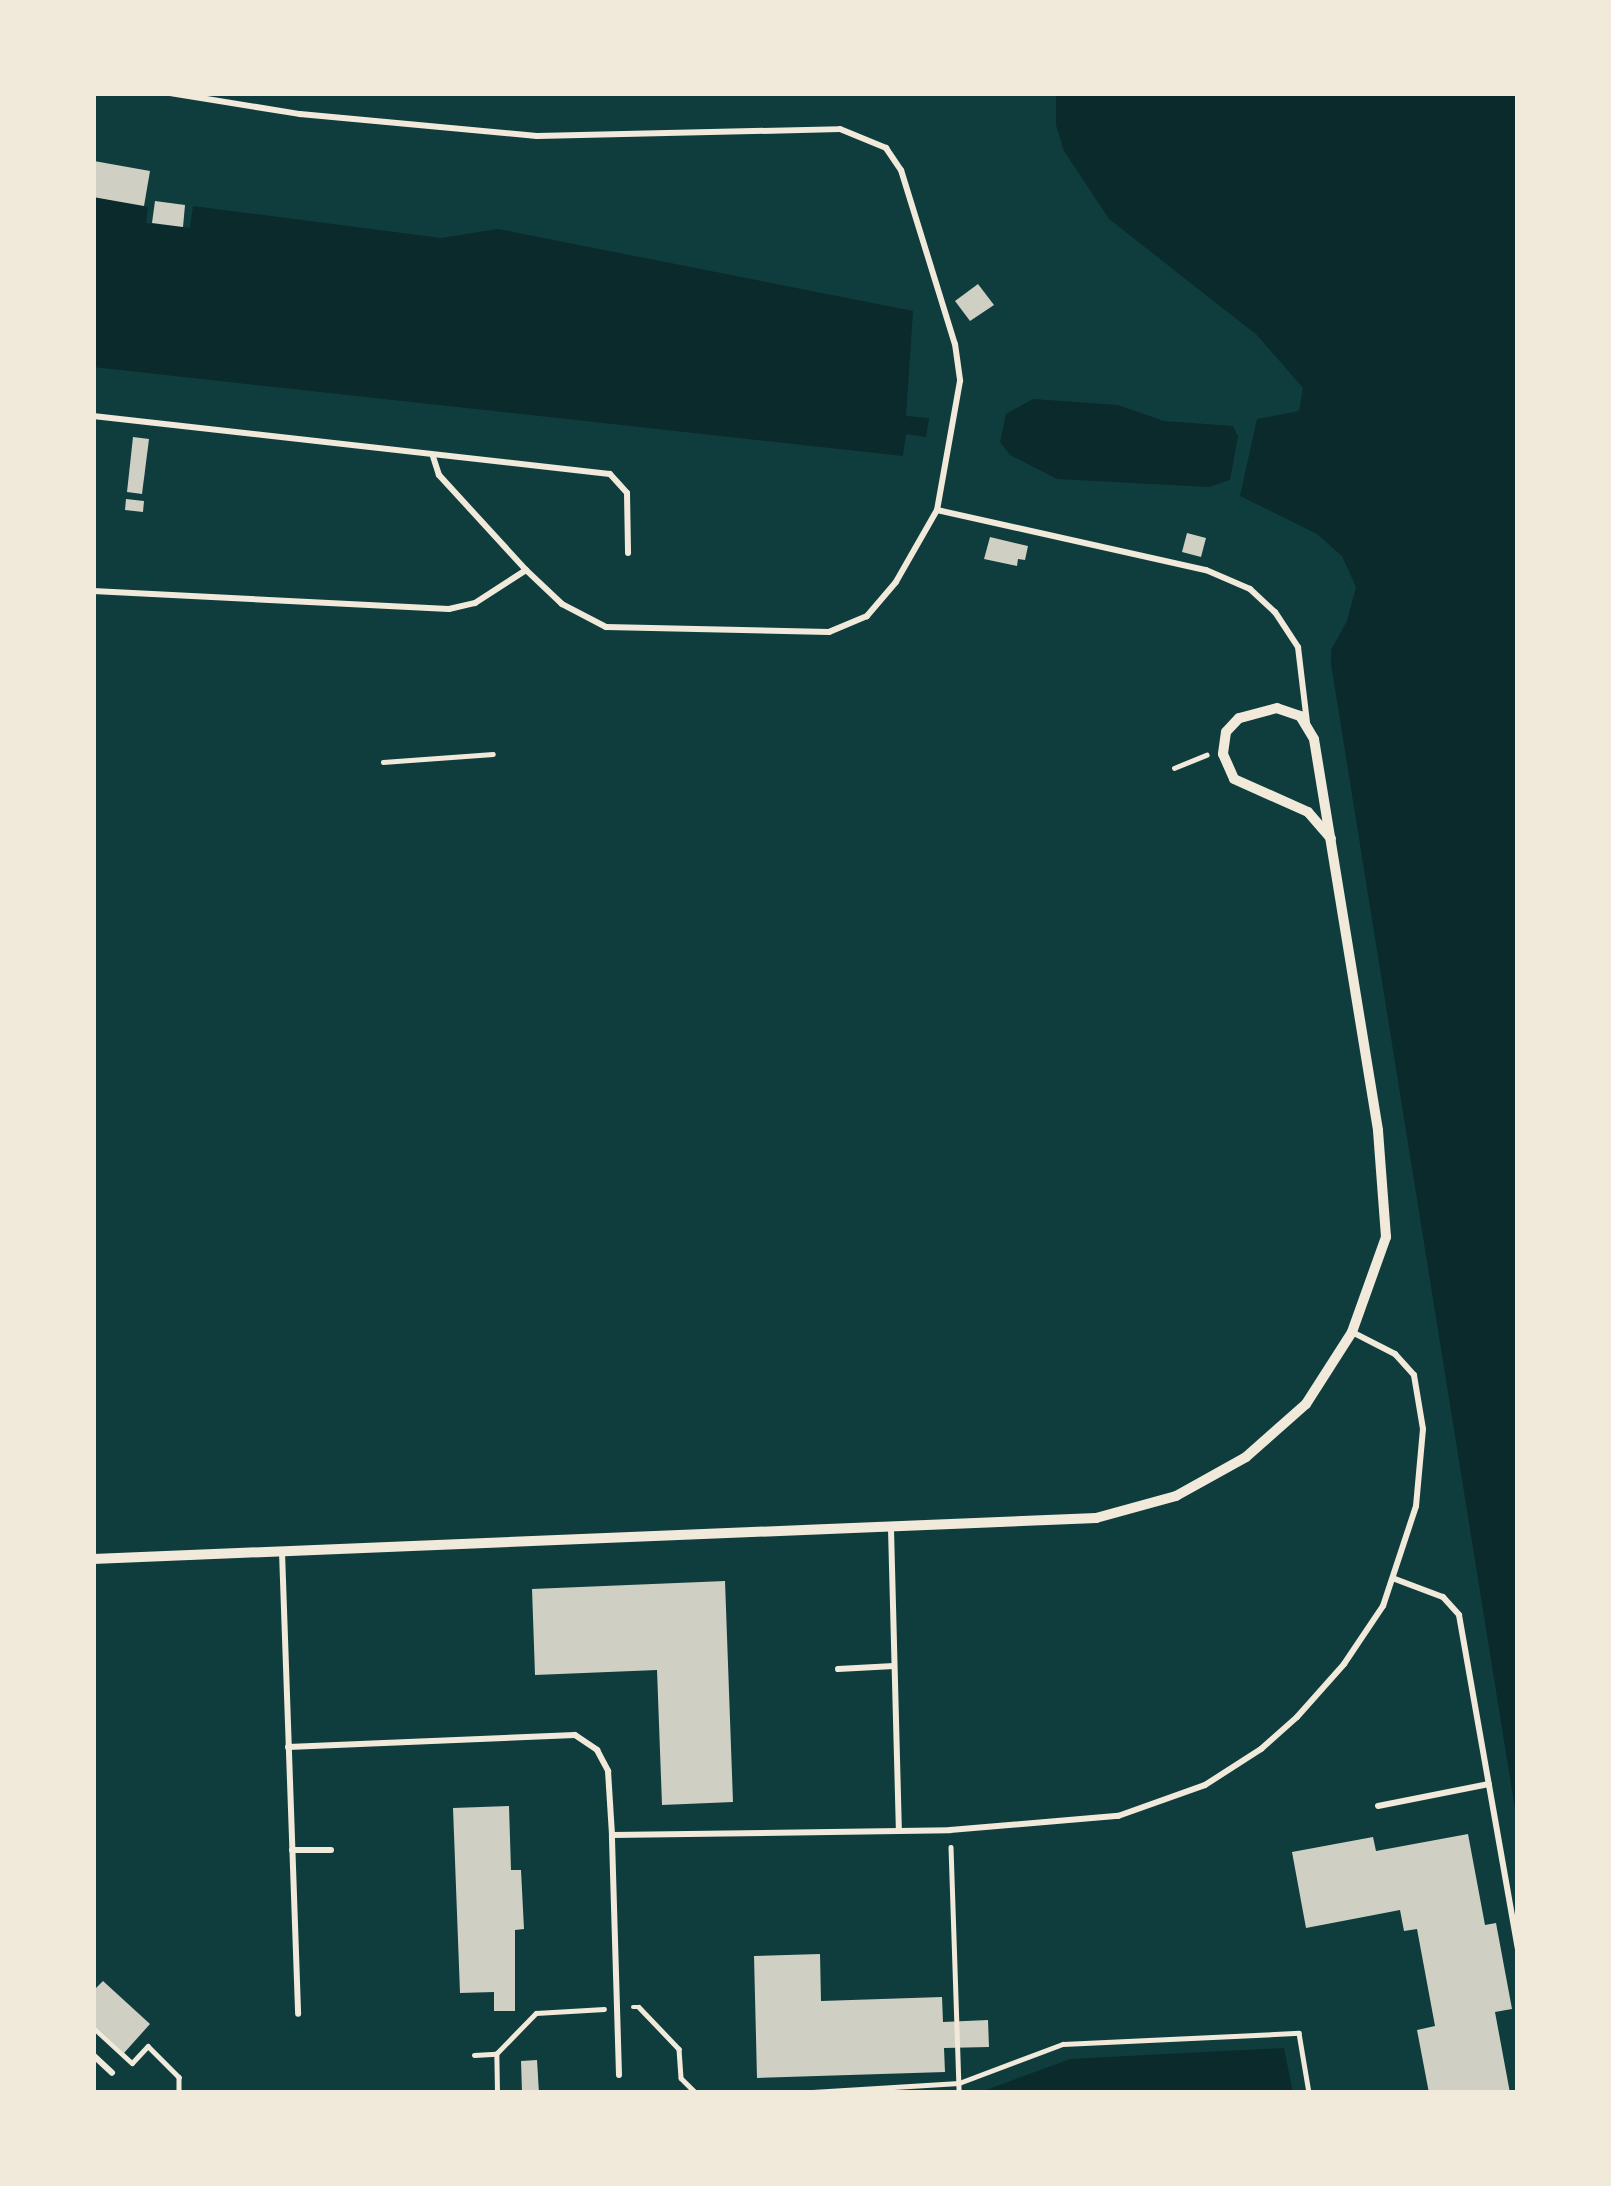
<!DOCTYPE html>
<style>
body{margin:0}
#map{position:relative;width:1611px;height:2186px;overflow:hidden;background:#0f3d3e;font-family:"Roboto Condensed",sans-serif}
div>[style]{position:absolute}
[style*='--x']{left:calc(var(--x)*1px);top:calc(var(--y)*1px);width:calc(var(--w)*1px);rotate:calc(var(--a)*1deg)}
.water>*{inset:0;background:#0a2a2b}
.building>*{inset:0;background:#cfcfc3}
.path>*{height:4.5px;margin:-2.25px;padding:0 2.25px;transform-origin:2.25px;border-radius:2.25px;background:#f1e9da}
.service>*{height:6px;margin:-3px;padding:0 3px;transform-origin:3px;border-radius:3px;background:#f1e9da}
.minor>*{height:10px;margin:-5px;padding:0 5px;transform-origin:5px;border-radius:5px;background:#f1e9da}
span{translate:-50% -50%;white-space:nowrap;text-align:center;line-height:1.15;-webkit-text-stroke:12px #f1e9da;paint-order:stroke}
.frame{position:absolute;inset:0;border:96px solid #f1e9da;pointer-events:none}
</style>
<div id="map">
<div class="water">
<i style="clip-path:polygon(1056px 93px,1518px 93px,1518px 1828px,1331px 664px,1331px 650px,1347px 621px,1356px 587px,1342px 556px,1317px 534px,1240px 496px,1257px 419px,1299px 411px,1303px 388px,1257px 335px,1109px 219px,1064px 151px,1056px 125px)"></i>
<i style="clip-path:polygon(93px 197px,148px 207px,146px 223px,190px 228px,193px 206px,441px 238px,498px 229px,913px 311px,906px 416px,929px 418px,926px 437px,906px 434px,903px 456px,93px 367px)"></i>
<i style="clip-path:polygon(1033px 399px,1118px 405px,1164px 421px,1233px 426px,1238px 436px,1230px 480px,1209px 487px,1057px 479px,1010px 455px,1000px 442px,1006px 414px)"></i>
<i style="clip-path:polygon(1284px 2048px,1293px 2093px,978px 2093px,1070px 2059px)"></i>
</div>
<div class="building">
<i style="clip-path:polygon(94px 161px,150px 171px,144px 206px,93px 197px)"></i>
<i style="clip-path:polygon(155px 201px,185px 205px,183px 227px,152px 223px)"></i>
<i style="clip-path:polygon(978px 284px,994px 305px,970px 321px,955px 301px)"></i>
<i style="clip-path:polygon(133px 437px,149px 439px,142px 494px,127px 492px)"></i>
<i style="clip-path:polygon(126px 499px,144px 501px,143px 512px,125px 510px)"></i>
<i style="clip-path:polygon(1187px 533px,1206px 538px,1201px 557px,1182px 552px)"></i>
<i style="clip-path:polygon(990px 537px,1028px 546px,1025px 560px,1018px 559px,1017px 566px,984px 559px)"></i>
<i style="clip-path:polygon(725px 1581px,733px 1802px,662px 1805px,657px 1670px,535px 1675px,532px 1589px)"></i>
<i style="clip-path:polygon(509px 1806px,511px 1870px,521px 1870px,524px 1929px,515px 1930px,515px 2011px,494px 2011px,494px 1992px,460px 1993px,453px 1808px)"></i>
<i style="clip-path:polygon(1468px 1834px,1485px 1925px,1496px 1923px,1512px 2009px,1495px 2012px,1510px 2093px,1429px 2093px,1417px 2030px,1435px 2026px,1417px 1929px,1404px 1931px,1400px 1910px,1306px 1928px,1292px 1852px,1373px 1837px,1376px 1851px)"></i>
<i style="clip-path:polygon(820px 1954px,821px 2001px,942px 1997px,943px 2022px,988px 2020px,989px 2047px,944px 2048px,945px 2072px,757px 2078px,754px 1956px)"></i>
<i style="clip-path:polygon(103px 1981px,150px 2024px,124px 2053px,93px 2024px,93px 1991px)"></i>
<i style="clip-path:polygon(537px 2060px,539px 2093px,522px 2093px,521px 2061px)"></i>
</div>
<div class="path">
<i style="--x:383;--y:762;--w:110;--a:-4.2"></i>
<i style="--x:1174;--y:768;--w:35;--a:-22"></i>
<i style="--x:951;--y:1847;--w:246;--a:88.1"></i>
<i style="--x:633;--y:2007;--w:6;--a:0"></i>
<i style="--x:639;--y:2007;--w:58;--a:46.4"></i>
<i style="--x:679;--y:2049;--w:29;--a:86"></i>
<i style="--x:681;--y:2078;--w:21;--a:45"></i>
<i style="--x:93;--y:2027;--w:53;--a:42.7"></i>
<i style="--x:132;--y:2063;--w:23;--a:-47"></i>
<i style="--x:148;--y:2046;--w:44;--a:45"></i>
<i style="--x:179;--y:2077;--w:16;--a:90"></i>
<i style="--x:474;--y:2055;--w:22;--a:-3"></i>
<i style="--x:497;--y:2093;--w:39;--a:-91"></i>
<i style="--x:496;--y:2054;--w:57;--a:-45.7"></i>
<i style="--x:536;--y:2013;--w:68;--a:-3.4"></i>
<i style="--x:796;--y:2093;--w:163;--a:-3.5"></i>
<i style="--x:959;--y:2083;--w:111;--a:-20.6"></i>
<i style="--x:1063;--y:2044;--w:236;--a:-2.7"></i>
<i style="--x:1299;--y:2033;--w:61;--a:80.5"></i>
</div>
<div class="service">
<i style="--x:170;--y:93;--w:132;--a:9.2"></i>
<i style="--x:300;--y:114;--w:238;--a:5.3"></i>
<i style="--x:537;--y:136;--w:303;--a:-1.3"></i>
<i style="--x:840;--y:129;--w:50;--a:22.4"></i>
<i style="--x:886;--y:148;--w:27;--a:56"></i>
<i style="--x:901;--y:170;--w:182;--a:72.8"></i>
<i style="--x:955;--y:344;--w:37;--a:82"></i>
<i style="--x:960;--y:381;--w:131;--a:100.1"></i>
<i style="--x:937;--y:510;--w:83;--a:119.7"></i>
<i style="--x:896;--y:582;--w:45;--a:130.5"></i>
<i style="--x:867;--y:616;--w:41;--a:157.2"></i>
<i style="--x:829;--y:632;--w:223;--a:-178.7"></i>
<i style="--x:606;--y:627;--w:50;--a:-152.4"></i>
<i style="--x:562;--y:604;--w:50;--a:-136.6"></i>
<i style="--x:526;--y:570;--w:129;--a:-132.5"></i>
<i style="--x:439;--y:475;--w:19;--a:-108"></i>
<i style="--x:93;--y:416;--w:520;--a:6.4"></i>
<i style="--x:610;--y:474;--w:25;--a:48"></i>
<i style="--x:627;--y:493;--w:60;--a:89"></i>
<i style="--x:937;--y:510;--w:276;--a:12.6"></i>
<i style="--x:1206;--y:570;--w:48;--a:23.4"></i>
<i style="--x:1250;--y:589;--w:34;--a:43"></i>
<i style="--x:1275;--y:612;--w:42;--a:56.7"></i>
<i style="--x:1298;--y:647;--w:76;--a:83.2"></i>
<i style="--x:93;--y:591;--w:356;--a:2.9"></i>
<i style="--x:449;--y:609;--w:27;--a:-13"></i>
<i style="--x:475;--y:603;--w:61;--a:-32.9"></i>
<i style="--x:891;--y:1529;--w:299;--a:88.5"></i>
<i style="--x:282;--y:1552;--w:462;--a:88"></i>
<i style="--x:1395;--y:1579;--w:51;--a:20.6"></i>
<i style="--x:1443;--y:1597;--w:24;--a:48"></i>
<i style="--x:1459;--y:1615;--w:338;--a:80"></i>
<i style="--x:838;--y:1669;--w:56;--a:-3.1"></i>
<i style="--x:288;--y:1747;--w:287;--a:-2.4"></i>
<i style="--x:575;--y:1735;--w:27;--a:34"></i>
<i style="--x:597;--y:1750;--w:24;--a:62"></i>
<i style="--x:608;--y:1771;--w:64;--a:86.4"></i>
<i style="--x:1378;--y:1806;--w:113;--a:-11.2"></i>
<i style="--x:292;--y:1850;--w:39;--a:0"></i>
<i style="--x:93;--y:2055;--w:26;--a:43"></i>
<i style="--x:619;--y:2075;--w:240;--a:-91.7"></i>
<i style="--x:612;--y:1835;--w:338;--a:-0.8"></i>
<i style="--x:950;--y:1830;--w:169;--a:-4.8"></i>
<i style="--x:1118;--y:1816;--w:92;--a:-19.6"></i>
<i style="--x:1205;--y:1785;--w:67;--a:-32.7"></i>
<i style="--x:1261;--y:1749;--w:48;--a:-41.6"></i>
<i style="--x:1297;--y:1717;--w:71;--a:-48.4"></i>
<i style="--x:1344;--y:1664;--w:70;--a:-56.1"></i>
<i style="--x:1383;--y:1606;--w:105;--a:-71.7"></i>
<i style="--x:1416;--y:1506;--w:77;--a:-84.8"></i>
<i style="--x:1423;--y:1429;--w:55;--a:-99.5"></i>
<i style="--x:1414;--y:1375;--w:28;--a:-132"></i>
<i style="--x:1395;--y:1354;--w:48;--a:-152.9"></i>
</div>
<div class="minor">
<i style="--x:93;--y:1559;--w:1004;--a:-2.34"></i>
<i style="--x:1096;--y:1518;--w:83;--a:-15.4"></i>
<i style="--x:1176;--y:1496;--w:80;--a:-29.1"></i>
<i style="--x:1246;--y:1457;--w:80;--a:-41.5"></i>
<i style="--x:1306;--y:1404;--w:85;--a:-57.4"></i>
<i style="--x:1352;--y:1332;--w:101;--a:-70.3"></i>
<i style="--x:1386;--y:1237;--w:107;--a:-94.3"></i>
<i style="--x:1378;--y:1130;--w:396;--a:-99.3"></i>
<i style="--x:1314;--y:739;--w:27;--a:-121"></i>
<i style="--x:1300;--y:716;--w:24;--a:-161"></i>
<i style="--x:1277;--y:708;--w:39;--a:165"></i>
<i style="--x:1239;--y:718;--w:19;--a:133"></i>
<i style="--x:1226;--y:732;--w:22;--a:98"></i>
<i style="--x:1223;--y:754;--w:27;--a:66"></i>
<i style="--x:1234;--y:779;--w:81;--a:24"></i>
<i style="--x:1308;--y:812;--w:35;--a:49"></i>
</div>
<div class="frame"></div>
</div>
